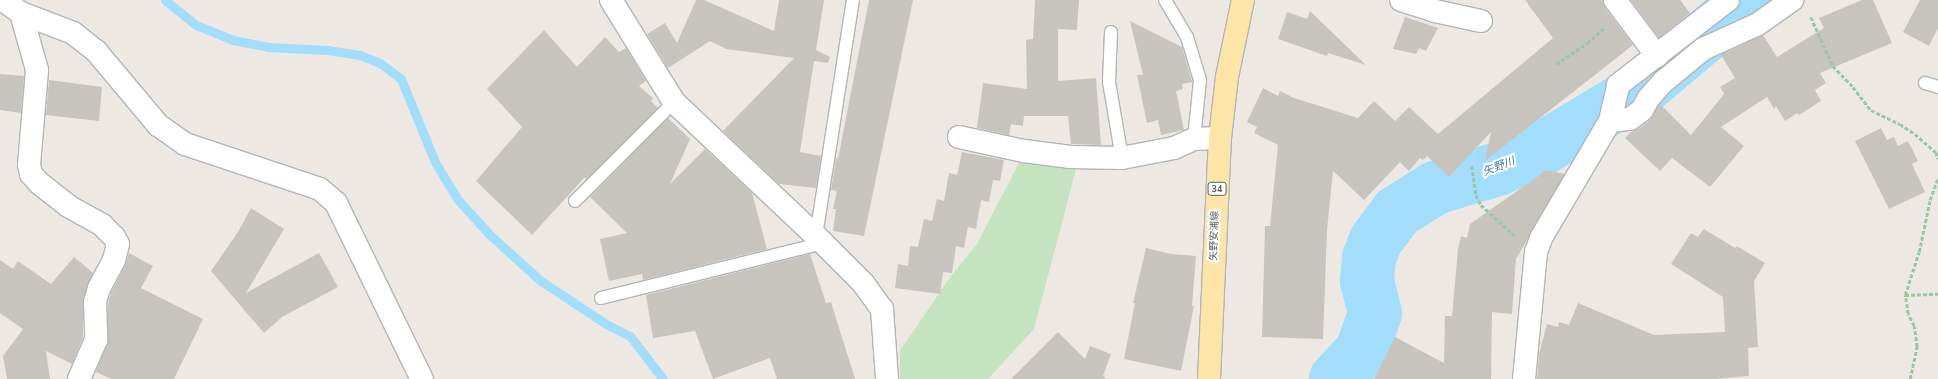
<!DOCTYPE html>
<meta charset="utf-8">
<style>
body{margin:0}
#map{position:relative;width:1938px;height:379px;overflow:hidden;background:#ede9e2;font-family:"Nunito Sans","Noto Sans JP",sans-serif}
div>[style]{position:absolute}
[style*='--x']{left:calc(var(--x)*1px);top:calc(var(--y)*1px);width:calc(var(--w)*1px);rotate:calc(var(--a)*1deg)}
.green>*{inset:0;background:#c3e4bf}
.stream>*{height:9px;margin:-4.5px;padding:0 4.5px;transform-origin:4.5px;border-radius:4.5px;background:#a2defc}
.river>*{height:54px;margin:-27px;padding:0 27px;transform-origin:27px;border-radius:27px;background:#a2defc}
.building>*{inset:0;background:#c7c4be}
.path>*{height:2.5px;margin-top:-1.25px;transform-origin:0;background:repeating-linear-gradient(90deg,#99c7a1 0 4px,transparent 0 6px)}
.roads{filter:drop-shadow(1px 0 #b2b5b9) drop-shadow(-1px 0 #b2b5b9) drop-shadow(0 1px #b2b5b9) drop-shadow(0 -1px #b2b5b9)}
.service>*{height:12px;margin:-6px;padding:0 6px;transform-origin:6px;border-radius:6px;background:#fff}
.minor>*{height:22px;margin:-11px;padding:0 11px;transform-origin:11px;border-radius:11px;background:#fff}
.primary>*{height:22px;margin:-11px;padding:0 11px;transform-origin:11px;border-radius:11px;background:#fce5a7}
span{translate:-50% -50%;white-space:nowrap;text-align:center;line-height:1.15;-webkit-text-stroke:4px #fff;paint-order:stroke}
.shield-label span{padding:1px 3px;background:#fff;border:1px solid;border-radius:3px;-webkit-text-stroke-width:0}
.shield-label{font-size:9px;color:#5a5f62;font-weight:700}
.street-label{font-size:10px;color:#5a5f62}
.water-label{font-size:11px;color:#3e7aa5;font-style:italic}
</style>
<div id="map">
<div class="green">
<i style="clip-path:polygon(1020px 161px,1076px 169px,1034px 329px,988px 379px,900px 379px,900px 351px,948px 280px,977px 244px)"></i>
</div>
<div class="stream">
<i style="--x:165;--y:0;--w:40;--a:39"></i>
<i style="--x:196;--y:25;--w:40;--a:22"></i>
<i style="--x:233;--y:40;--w:36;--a:11"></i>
<i style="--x:268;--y:47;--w:60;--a:2.9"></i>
<i style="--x:328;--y:50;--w:32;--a:9"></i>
<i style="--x:360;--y:55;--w:22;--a:22"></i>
<i style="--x:380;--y:63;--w:26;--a:37"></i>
<i style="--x:401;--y:79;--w:90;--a:67.7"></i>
<i style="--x:435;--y:162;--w:44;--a:58.8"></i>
<i style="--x:458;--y:200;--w:49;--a:47.5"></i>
<i style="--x:491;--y:236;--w:67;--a:42"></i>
<i style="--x:541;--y:281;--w:78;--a:33.5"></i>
<i style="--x:606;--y:324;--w:27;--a:27"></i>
<i style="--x:630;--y:336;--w:54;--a:52.5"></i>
</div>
<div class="river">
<i style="--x:1336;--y:379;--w:38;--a:-47"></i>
<i style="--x:1362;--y:351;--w:40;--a:-71.1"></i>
<i style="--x:1375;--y:313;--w:33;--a:-104"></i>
<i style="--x:1367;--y:281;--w:23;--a:-85"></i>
<i style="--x:1369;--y:258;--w:19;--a:-69"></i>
<i style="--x:1376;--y:240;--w:35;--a:-53"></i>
<i style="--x:1397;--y:212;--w:45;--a:-32.3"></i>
<i style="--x:1435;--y:188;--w:66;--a:-16.8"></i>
<i style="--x:1498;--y:169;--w:52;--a:-25.1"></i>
<i style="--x:1545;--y:147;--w:114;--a:-31"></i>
<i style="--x:1643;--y:88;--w:137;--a:-40"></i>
</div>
<div class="building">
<i style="clip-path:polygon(696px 0,704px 0,774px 31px,779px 0,824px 0,816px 50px,830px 57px,828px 63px,814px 61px,800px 152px,821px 156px,816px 188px,779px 184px,723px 131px,794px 58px,726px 49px,710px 41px,668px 68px,647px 34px,665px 23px,677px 43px)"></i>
<i style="clip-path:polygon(869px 0,913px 0,864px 236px,833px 231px,836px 209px,833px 209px,837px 191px,831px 190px,836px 158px,838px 159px)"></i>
<i style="clip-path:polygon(1035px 0,1079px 0,1077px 30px,1058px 29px,1058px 81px,1096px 78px,1101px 145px,1071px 144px,1068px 116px,1024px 116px,1023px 126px,1011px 124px,1009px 135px,977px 128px,983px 83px,1027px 89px,1026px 40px,1033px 39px)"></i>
<i style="clip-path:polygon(1525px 0,1603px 0,1605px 8px,1633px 45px,1485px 161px,1491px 132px,1449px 177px,1427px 156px,1423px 160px,1420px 158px,1409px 171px,1400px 162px,1364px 200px,1333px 171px,1327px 230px,1323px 339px,1262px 337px,1265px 226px,1270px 226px,1278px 145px,1254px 133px,1257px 127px,1247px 122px,1263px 88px,1278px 96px,1280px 91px,1294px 98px,1358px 118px,1374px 101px,1395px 121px,1409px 107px,1438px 134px,1553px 38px)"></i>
<i style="clip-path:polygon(1631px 0,1680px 0,1690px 13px,1659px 38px)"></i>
<i style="clip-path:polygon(1862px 0,1873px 0,1892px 43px,1820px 73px,1826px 83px,1815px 90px,1821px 101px,1799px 115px,1797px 113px,1785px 121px,1776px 106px,1774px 109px,1767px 97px,1721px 127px,1744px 146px,1710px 187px,1672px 158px,1660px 171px,1625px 138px,1631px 132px,1638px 129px,1650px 120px,1660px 104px,1691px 135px,1724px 94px,1720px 87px,1735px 78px,1721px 55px,1763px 35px,1777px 57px,1824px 28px,1819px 18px)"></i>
<i style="clip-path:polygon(1920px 0,1938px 0,1938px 28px,1929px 46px,1903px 32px)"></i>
<i style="clip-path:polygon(1310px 11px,1366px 65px,1328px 53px,1327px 56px,1278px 39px,1287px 12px,1307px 19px)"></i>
<i style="clip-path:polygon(1405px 17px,1438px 28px,1426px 51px,1419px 48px,1416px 54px,1393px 49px)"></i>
<i style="clip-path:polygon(1130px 21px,1182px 47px,1192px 81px,1192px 82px,1182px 84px,1183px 89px,1176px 91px,1184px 130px,1161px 135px,1158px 120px,1147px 123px,1137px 75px,1143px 75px)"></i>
<i style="clip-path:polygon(544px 30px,577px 67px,605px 37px,619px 52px,626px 48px,646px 81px,639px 86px,653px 98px,651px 101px,658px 108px,586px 180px,585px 177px,532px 235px,476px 181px,522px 127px,487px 89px)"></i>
<i style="clip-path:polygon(0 74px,24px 76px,21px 113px,0 110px)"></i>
<i style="clip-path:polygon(49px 80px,102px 87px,99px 121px,46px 115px)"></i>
<i style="clip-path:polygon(668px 118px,690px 139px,670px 184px,705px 149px,752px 193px,767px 249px,643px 280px,642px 274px,609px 281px,600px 239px,627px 233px,590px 197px)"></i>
<i style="clip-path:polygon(1881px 128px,1887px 140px,1894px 137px,1898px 146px,1908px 141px,1918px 161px,1912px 164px,1925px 192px,1889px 209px,1855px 141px)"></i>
<i style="clip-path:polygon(962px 152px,1004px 160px,1000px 181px,993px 180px,989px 202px,981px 200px,976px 229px,968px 227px,964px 248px,956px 246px,952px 273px,943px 272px,940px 294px,895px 288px,898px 264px,908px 266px,910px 246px,918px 247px,924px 219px,932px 221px,937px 199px,944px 201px,949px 173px,957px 175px)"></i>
<i style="clip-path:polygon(1545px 170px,1565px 174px,1516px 259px,1512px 314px,1492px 312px,1491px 379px,1374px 379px,1395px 337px,1444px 363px,1445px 316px,1452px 316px,1458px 249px,1461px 236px,1467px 238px,1470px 224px,1540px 175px)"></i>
<i style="clip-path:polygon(251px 208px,284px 229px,246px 293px,319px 253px,338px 287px,282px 317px,264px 333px,211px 271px,238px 232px)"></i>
<i style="clip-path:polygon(1704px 229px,1735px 248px,1737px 246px,1765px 263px,1754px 281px,1758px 347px,1748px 348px,1749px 376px,1714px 379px,1537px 379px,1539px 354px,1547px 324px,1558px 327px,1559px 322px,1569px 325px,1578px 303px,1654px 335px,1725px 332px,1723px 297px,1671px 264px,1691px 233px,1698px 237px)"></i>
<i style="clip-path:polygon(1146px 248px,1171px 254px,1196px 256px,1192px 306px,1194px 306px,1181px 371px,1124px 359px,1135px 303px,1133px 303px)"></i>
<i style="clip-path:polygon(129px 253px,153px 266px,141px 288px,203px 319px,174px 379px,111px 379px,96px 372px,108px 340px,108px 304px,111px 293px,125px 266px)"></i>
<i style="clip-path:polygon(810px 254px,826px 303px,831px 302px,855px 379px,777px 379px,770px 358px,713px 379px,695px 331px,653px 338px,646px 295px)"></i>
<i style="clip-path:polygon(74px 257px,93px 273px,83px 299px,83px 338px,72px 364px,46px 351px,50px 379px,7px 379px,3px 356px,23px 329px,0 313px,0 260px,13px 269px,18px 261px,51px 284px)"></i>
<i style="clip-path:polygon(1058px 332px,1085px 359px,1090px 346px,1111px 354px,1103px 376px,1106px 379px,1011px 379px)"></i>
</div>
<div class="path">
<i style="--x:1811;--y:17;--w:54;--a:65.8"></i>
<i style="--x:1833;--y:66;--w:29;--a:46"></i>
<i style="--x:1853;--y:87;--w:29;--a:52"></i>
<i style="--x:1871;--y:110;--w:32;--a:26"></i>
<i style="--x:1900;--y:124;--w:18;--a:34"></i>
<i style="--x:1915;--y:134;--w:28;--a:41"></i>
<i style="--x:1936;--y:152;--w:7;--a:74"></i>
<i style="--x:1556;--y:64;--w:37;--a:-34"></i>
<i style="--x:1587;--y:43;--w:23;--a:-41"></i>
<i style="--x:1472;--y:166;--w:29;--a:82"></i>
<i style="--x:1476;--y:195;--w:11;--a:63"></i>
<i style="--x:1481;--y:205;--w:45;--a:42.3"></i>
<i style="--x:1905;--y:295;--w:33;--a:-2"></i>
<i style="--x:1910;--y:379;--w:33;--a:-78"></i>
<i style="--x:1917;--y:347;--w:21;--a:-98"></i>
<i style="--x:1914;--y:326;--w:13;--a:-117"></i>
<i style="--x:1908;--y:314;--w:19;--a:-99"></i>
<i style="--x:1905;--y:295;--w:45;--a:-72"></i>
<i style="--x:1919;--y:252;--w:53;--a:-78.1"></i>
<i style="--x:1930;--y:200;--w:23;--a:-70"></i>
</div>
<div class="roads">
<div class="service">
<i style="--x:1165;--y:0;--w:43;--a:59.3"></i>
<i style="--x:1187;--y:37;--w:45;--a:73.2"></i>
<i style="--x:1200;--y:80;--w:59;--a:95.8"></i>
<i style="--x:1111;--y:32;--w:50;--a:92.3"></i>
<i style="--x:1109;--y:82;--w:77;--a:80.3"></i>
<i style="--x:1925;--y:83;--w:14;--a:17"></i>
<i style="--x:575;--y:201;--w:140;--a:-45"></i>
<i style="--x:816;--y:236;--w:239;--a:-81.1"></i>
<i style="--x:601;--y:298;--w:229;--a:-13.9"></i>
</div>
<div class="minor">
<i style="--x:3;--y:0;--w:22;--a:36"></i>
<i style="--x:21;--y:13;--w:56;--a:21"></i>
<i style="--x:73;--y:33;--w:29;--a:38"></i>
<i style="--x:96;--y:51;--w:97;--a:50"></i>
<i style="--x:158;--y:125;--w:33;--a:35"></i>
<i style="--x:185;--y:144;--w:142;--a:18.4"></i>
<i style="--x:320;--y:189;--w:21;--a:41"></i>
<i style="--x:336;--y:203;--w:196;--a:64"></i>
<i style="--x:611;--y:0;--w:120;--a:58.3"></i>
<i style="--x:674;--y:102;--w:205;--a:43.4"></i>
<i style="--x:823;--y:243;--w:57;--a:45"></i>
<i style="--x:863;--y:283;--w:32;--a:54"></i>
<i style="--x:882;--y:309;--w:70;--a:85.9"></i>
<i style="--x:1401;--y:0;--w:36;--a:18"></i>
<i style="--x:1435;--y:11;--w:47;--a:12.3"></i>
<i style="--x:1615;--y:0;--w:70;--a:53.1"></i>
<i style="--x:21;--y:13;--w:59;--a:74.3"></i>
<i style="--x:37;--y:70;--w:95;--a:94.8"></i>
<i style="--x:29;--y:165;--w:9;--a:77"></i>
<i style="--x:31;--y:174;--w:12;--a:48"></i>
<i style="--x:39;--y:183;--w:37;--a:38"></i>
<i style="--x:68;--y:206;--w:39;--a:29"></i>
<i style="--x:102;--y:225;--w:17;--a:45"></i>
<i style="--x:114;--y:237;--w:8;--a:60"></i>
<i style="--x:118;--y:244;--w:16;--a:104"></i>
<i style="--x:114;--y:260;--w:32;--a:118"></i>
<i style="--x:99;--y:288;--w:15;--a:106"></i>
<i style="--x:95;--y:302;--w:38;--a:88"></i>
<i style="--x:96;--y:340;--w:43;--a:113.6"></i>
<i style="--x:1610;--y:121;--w:20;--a:-6"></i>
<i style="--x:1630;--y:119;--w:15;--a:-37"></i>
<i style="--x:1642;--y:110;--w:13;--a:-61"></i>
<i style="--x:1648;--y:99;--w:23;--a:-49"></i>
<i style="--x:1663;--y:82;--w:52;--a:-39.5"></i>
<i style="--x:1703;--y:49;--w:60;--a:-24.4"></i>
<i style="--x:1758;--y:24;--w:42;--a:-35.2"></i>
<i style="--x:959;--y:137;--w:66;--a:12.2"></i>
<i style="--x:1024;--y:151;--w:47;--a:7.3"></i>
<i style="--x:1071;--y:157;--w:51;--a:1.1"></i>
<i style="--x:1122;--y:158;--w:53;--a:-10.9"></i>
<i style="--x:1174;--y:148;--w:22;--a:-24"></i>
<i style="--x:1194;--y:139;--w:26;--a:-2"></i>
<i style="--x:1524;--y:379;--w:128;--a:-84.6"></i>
<i style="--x:1536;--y:252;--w:15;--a:-70"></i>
<i style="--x:1541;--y:238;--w:136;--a:-59.5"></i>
<i style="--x:1610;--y:121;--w:37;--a:-77"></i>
<i style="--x:1618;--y:85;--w:139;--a:-37.7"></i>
</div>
<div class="primary">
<i style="--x:1209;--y:379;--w:241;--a:-87.4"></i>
<i style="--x:1220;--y:138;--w:61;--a:-83.5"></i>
<i style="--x:1227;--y:77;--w:79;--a:-78.3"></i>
</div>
</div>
<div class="shield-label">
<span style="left:1217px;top:189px">34</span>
</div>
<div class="street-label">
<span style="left:1215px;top:236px;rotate:-88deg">矢野安浦線</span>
</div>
<div class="water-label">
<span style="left:1499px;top:167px;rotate:-21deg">矢野川</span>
</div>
</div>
